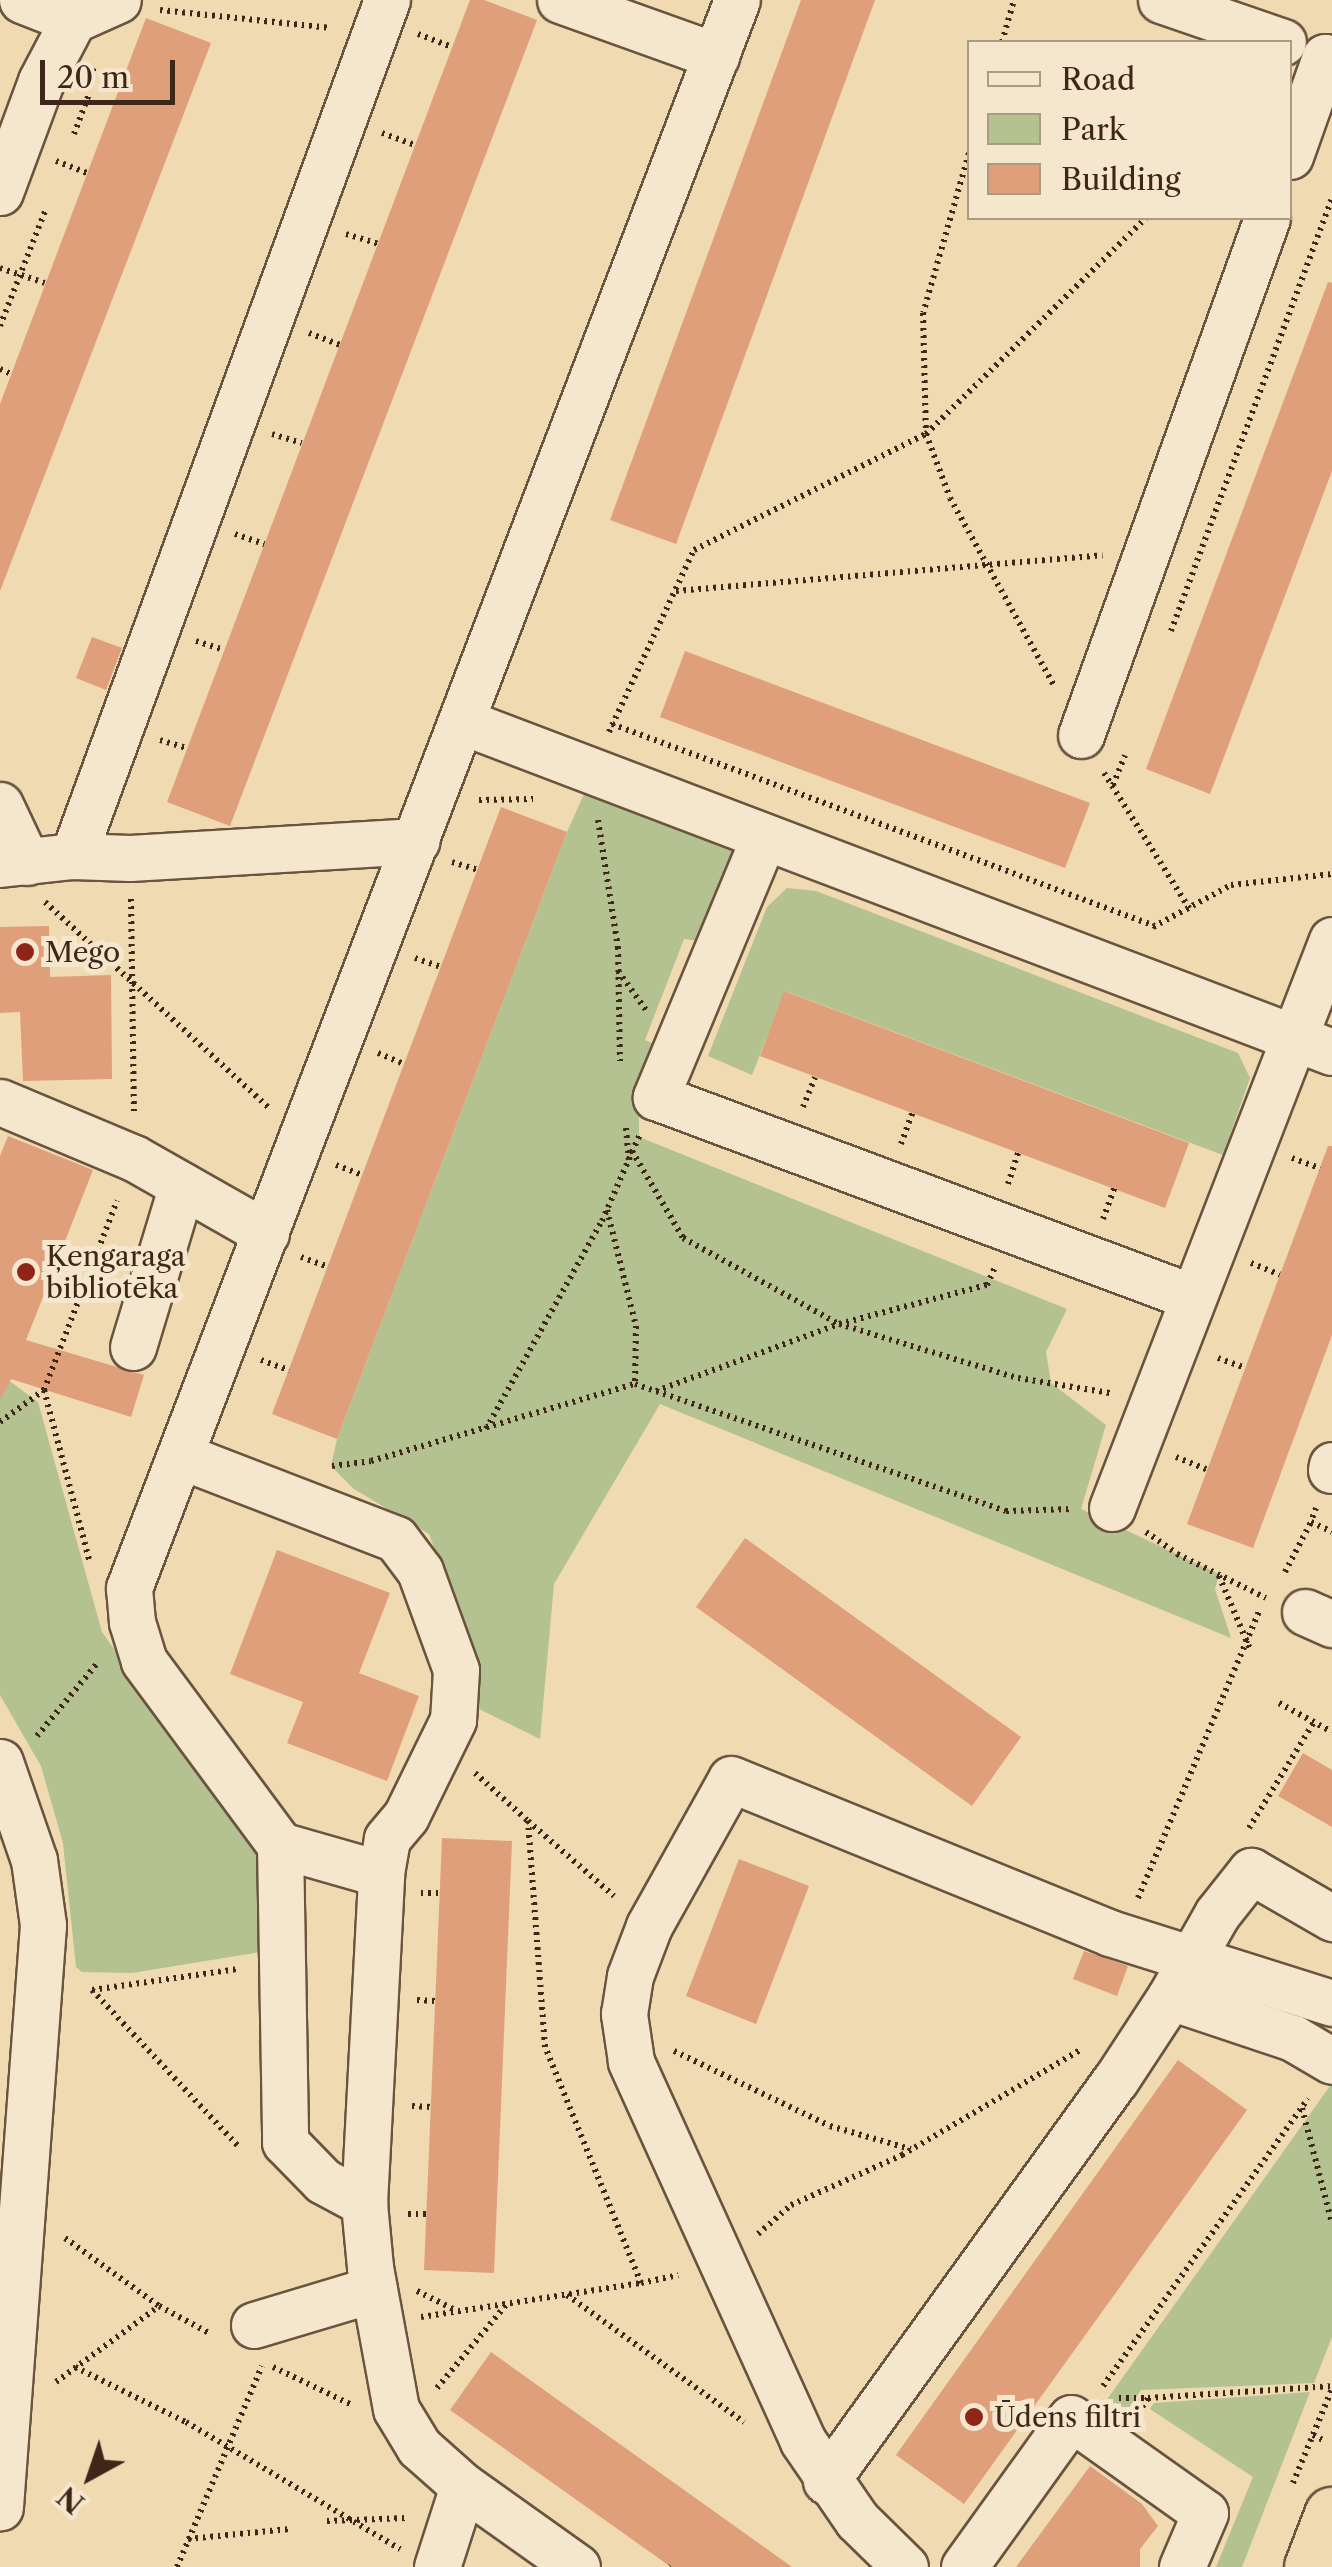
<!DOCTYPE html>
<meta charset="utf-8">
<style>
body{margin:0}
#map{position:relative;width:1332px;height:2567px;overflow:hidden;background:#efdab2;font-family:"Libre Caslon Text",serif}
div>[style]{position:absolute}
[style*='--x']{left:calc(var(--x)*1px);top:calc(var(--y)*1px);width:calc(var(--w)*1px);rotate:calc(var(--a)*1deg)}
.green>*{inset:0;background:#b4c190}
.building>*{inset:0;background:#df9f7a}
.path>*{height:6px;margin-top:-3px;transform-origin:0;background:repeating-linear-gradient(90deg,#3e2718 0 2.5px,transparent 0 7.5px)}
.roads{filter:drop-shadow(2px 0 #6a543e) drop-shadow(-2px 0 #6a543e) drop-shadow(0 2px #6a543e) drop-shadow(0 -2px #6a543e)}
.minor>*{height:45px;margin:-22.5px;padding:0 22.5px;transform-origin:22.5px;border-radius:22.5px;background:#f5e7cd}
.highway>*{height:55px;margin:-27.5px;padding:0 27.5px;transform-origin:27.5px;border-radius:27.5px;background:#efdab2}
.dots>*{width:28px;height:28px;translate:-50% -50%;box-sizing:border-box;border:5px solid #f5e7cd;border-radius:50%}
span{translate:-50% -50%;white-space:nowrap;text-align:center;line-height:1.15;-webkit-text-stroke:10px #f5e7cd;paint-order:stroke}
.poi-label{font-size:28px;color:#3e2718}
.left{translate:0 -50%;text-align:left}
.legend{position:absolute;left:967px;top:40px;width:325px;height:180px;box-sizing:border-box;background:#f5e7cd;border:2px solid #ac9a85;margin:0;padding:12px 18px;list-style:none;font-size:30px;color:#3e2718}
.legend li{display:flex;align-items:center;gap:20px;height:50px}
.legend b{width:50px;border:2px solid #ac9a85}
.north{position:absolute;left:40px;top:2427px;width:100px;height:100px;-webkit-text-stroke:8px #f5e7cd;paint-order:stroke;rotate:220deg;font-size:28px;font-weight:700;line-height:40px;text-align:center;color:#3e2718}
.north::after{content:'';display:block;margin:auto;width:35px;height:45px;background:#3e2718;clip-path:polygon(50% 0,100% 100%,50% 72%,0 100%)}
.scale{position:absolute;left:40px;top:60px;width:135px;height:45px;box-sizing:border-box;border:5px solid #3e2718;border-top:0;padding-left:12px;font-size:30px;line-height:35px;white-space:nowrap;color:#3e2718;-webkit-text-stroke:8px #f5e7cd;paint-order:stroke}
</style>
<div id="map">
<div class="green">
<i style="clip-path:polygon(589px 783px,748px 844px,712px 943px,684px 939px,645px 1040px,660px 1047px,639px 1110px,639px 1137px,1067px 1309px,1046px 1352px,1051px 1383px,1106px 1425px,1081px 1509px,1219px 1574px,1215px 1589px,1231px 1638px,660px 1404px,554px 1584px,540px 1739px,475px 1707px,479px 1667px,429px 1534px,354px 1489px,331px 1466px,337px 1439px,567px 832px)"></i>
<i style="clip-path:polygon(787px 888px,816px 891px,1238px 1053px,1250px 1078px,1223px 1155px,785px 991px,752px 1075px,708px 1056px,767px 907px)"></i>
<i style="clip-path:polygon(0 1374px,38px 1402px,102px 1632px,264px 1861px,260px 1952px,132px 1973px,82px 1972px,76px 1967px,63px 1843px,41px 1766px,0 1695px)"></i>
<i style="clip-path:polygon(1332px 2083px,1332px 2337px,1314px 2383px,1141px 2390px,1112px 2433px,1100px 2424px,1101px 2408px)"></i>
<i style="clip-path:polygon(1310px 2392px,1242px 2567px,1216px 2567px,1253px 2477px,1150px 2409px,1154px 2403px)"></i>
</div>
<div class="building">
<i style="clip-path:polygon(470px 0,484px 0,537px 20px,230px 826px,167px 802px)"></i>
<i style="clip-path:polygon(801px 0,875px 0,676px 544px,610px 520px)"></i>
<i style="clip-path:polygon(146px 18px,211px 43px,0 591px,0 404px)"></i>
<i style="clip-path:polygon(1328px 282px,1332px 283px,1332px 471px,1210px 794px,1146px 769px)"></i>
<i style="clip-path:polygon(92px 637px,122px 648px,106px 690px,76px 678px)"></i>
<i style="clip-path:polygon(685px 651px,1090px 803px,1065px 868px,660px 717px)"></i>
<i style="clip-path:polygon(501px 807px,567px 832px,337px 1439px,272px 1414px)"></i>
<i style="clip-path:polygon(49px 926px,50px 977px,111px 975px,112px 1079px,23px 1081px,20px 1012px,0 1013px,0 927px)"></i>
<i style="clip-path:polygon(784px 991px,1189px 1143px,1165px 1208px,760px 1056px)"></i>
<i style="clip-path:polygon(8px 1136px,93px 1170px,26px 1340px,144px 1375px,131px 1417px,11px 1379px,0 1400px,0 1156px)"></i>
<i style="clip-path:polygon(1328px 1146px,1332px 1146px,1332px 1335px,1253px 1548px,1187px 1524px)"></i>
<i style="clip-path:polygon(745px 1538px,1021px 1737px,972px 1806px,696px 1607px)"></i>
<i style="clip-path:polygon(277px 1550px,390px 1593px,359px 1673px,419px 1696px,387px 1781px,287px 1743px,303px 1702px,230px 1674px)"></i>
<i style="clip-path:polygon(1303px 1753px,1332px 1770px,1332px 1827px,1278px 1796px)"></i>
<i style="clip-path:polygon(442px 1838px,512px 1841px,494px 2273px,424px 2270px)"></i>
<i style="clip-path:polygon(739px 1859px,809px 1886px,756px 2024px,686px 1996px)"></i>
<i style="clip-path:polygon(1084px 1951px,1128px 1966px,1117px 1996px,1073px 1979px)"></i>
<i style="clip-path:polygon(1178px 2060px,1247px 2110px,964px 2504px,896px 2455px)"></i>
<i style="clip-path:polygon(491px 2352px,792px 2567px,671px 2567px,450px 2410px)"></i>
<i style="clip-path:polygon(1090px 2466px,1142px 2504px,1158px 2526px,1140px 2549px,1140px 2567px,1016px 2567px)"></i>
</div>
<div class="path">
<i style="--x:160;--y:10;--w:172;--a:6"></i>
<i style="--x:418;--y:34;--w:36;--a:21"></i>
<i style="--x:1002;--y:42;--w:44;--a:-74.1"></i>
<i style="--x:93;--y:71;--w:31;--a:19"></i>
<i style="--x:382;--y:133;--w:35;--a:20"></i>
<i style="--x:74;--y:134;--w:43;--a:-69.4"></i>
<i style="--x:969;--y:153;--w:166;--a:106"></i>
<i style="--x:923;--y:313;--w:121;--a:88.6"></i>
<i style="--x:926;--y:434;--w:68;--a:69.4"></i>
<i style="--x:950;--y:498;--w:213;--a:61"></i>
<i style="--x:56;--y:161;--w:33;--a:21"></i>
<i style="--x:346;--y:234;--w:34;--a:17"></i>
<i style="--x:0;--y:268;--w:47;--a:18.4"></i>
<i style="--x:0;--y:326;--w:123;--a:-68.6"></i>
<i style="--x:309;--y:333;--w:33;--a:21"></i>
<i style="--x:0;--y:369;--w:12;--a:24"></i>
<i style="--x:272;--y:434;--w:31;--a:17"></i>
<i style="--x:235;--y:534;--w:31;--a:19"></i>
<i style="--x:676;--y:591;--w:428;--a:-4.8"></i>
<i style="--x:1171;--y:631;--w:463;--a:-69.6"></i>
<i style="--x:196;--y:641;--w:29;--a:18"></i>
<i style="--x:612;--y:724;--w:579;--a:20.41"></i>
<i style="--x:609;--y:732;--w:201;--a:-65"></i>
<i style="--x:694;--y:550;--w:259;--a:-26.6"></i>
<i style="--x:926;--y:434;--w:308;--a:-44.5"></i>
<i style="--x:160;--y:740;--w:28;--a:17"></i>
<i style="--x:1104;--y:773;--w:160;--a:57.8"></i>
<i style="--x:1113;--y:785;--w:32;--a:-68"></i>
<i style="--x:479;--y:800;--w:54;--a:-1.1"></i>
<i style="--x:598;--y:820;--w:129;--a:81.1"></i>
<i style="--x:618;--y:947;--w:114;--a:89"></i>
<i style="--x:452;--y:862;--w:27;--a:17"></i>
<i style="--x:131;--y:899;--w:212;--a:89.2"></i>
<i style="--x:45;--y:902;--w:303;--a:42.6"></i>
<i style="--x:1153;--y:927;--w:89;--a:-28.3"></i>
<i style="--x:1231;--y:885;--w:102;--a:-6.2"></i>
<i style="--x:415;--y:958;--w:28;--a:19"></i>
<i style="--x:618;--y:971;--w:48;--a:54.3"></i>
<i style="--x:378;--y:1053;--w:28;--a:23"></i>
<i style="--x:803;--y:1107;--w:32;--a:-68"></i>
<i style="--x:626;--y:1128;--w:32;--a:85"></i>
<i style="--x:901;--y:1144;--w:33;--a:-70"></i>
<i style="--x:632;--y:1151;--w:101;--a:59.6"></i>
<i style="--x:683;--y:1238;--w:178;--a:28.9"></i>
<i style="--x:839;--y:1324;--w:187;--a:16.8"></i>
<i style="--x:1018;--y:1378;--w:93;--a:9.3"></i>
<i style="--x:1292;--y:1158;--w:30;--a:20"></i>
<i style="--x:336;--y:1165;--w:28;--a:21"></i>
<i style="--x:1008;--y:1184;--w:33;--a:-72"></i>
<i style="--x:607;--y:1210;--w:120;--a:76"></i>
<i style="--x:636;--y:1326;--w:58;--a:91"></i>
<i style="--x:1103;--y:1219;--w:33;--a:-70"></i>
<i style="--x:301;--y:1257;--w:29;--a:20"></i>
<i style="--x:1251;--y:1263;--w:31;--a:22"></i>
<i style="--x:1218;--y:1358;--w:29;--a:20"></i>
<i style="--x:261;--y:1360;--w:30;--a:20"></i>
<i style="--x:44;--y:1390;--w:179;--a:75.1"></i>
<i style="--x:656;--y:1391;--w:195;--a:-20.1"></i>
<i style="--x:839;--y:1324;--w:153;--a:-14.8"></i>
<i style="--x:987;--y:1285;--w:20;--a:-66"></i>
<i style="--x:0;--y:1422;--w:54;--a:-36"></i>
<i style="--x:44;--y:1390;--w:203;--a:-68.9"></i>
<i style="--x:486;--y:1429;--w:238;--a:-60.9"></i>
<i style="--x:602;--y:1221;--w:95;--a:-66.4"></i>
<i style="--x:1176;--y:1457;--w:35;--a:22"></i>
<i style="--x:332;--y:1466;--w:39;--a:-7"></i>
<i style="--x:371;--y:1461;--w:275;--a:-16.3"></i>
<i style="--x:635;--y:1384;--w:392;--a:18.9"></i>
<i style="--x:1006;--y:1511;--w:66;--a:-1.7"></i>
<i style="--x:1316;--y:1508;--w:15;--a:110"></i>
<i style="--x:1311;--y:1522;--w:23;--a:25"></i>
<i style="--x:1146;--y:1532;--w:38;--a:35"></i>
<i style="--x:1177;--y:1554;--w:99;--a:26.3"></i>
<i style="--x:1285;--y:1572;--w:56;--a:-62.5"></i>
<i style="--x:1219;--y:1576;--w:79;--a:67"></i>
<i style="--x:1279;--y:1703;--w:60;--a:28.7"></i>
<i style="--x:37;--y:1736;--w:97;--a:-50.4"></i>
<i style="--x:475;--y:1773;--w:72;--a:42.2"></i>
<i style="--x:1249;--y:1828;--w:124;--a:-58.5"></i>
<i style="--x:421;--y:1893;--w:19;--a:0"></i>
<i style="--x:1138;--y:1898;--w:311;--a:-67.1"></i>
<i style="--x:92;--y:1990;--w:214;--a:46.9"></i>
<i style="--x:92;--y:1990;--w:148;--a:-8.2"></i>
<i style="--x:417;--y:2000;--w:18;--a:3"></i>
<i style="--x:674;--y:2051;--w:173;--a:25.7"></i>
<i style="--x:830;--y:2126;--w:84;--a:15.9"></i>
<i style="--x:412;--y:2106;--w:19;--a:3"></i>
<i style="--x:1302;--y:2108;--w:119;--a:75.4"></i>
<i style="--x:408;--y:2214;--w:18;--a:0"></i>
<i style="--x:758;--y:2234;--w:44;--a:-41.3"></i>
<i style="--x:791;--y:2205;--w:122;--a:-24.2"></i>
<i style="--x:902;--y:2155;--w:207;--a:-30.5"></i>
<i style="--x:65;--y:2238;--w:116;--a:35.9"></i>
<i style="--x:159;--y:2306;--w:57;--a:28.4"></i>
<i style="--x:641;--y:2283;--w:38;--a:-12"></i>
<i style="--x:417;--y:2291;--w:42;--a:26.6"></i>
<i style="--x:567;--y:2295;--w:218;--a:35.7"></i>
<i style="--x:421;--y:2317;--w:223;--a:-8.8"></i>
<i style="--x:641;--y:2283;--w:255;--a:-112.1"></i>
<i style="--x:545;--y:2047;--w:227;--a:-94.3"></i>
<i style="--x:528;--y:1821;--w:114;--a:41.1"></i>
<i style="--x:75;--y:2367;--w:124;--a:26.4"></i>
<i style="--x:186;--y:2422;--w:249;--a:30.7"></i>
<i style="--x:273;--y:2367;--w:88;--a:25.7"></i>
<i style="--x:56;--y:2382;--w:128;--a:-36.4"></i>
<i style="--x:1103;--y:2386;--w:353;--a:-54.5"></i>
<i style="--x:437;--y:2388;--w:108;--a:-50.3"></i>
<i style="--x:1119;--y:2398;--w:28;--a:0"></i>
<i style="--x:1138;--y:2413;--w:18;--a:-56"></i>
<i style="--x:1148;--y:2398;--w:184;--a:-3.7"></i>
<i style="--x:1313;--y:2435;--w:13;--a:27"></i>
<i style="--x:1293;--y:2483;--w:102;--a:-67.5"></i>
<i style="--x:327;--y:2521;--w:79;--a:-2.2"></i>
<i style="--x:188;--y:2539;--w:102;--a:-5.6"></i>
<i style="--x:177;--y:2567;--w:218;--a:-67.1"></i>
<i style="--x:670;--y:2567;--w:1;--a:-45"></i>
</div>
<div class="roads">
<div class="minor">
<i style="--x:22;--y:0;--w:55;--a:21.4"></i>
<i style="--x:560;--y:0;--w:166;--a:19.7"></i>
<i style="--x:1161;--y:0;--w:129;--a:19"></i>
<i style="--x:1290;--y:156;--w:105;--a:-70.5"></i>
<i style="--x:1325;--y:57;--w:8;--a:23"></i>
<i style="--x:0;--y:192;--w:118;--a:-69.7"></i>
<i style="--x:41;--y:81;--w:69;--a:-62.3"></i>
<i style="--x:73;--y:20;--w:49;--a:-24"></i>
<i style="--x:461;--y:721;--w:932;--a:20.81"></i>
<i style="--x:1081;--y:735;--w:549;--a:-70.21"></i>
<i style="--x:0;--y:805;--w:63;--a:64.7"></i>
<i style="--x:764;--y:837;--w:282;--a:112.6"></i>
<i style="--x:656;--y:1097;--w:572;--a:20.46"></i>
<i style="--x:73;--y:856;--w:912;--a:-69.86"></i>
<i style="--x:0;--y:864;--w:73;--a:-6.3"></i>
<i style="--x:73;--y:856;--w:57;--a:2"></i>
<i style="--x:130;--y:858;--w:287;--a:-3.4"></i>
<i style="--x:0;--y:1102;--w:145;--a:22.7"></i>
<i style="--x:134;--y:1158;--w:152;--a:29.6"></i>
<i style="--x:133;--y:1347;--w:169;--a:-73.2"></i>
<i style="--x:181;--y:1456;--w:230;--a:21.1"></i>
<i style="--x:396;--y:1539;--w:40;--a:53"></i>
<i style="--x:420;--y:1571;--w:105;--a:70"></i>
<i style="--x:456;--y:1670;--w:50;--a:93.4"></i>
<i style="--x:453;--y:1720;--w:107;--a:116.1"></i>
<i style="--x:406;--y:1816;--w:30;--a:130"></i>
<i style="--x:387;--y:1839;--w:36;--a:100"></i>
<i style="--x:1331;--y:1470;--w:5;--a:-79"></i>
<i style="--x:1112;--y:1508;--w:609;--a:-68.83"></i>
<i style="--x:1305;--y:1612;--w:30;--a:24"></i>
<i style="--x:0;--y:1762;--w:104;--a:70.9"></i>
<i style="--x:34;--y:1860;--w:66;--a:82.1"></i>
<i style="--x:43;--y:1925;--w:584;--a:94.23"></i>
<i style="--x:280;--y:1845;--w:297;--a:89"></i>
<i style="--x:285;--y:2142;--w:54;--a:45.7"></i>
<i style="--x:323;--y:2181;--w:47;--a:28.2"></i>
<i style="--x:1170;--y:1997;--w:130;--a:18.4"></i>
<i style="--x:1293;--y:2038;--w:45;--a:30.5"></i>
<i style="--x:254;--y:2325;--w:125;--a:-16.7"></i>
<i style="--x:826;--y:2481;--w:493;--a:-54.2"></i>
<i style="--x:1115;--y:2081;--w:100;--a:-56.8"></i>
<i style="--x:1170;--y:1997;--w:95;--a:-60.5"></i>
<i style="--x:1217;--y:1914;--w:55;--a:-51.7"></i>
<i style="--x:1251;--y:1871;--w:94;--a:30.1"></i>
<i style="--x:437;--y:2567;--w:85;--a:-72.2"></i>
<i style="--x:577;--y:2567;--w:140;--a:-144.6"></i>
<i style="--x:463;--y:2486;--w:59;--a:-138.4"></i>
<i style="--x:419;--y:2447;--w:44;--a:-121.2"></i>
<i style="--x:396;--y:2409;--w:144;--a:-100.4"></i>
<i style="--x:370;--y:2267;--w:64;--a:-95.4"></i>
<i style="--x:364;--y:2203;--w:329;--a:-87"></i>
<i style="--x:381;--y:1874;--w:105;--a:-164"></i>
<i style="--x:280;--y:1845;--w:229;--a:-126.5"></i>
<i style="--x:144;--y:1661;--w:41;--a:-107.1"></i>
<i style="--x:132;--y:1622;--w:34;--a:-95"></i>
<i style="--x:129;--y:1588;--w:1700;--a:-69.05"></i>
<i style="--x:905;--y:2567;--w:67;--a:-135.6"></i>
<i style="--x:857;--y:2520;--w:96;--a:-124.4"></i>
<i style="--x:803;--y:2441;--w:417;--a:-114.4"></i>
<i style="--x:631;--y:2061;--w:48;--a:-98.5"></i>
<i style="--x:624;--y:2014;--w:38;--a:-81"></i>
<i style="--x:630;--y:1976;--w:53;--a:-69.2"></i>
<i style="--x:649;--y:1926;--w:168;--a:-60.8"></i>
<i style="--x:731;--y:1779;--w:409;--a:22.1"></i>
<i style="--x:1110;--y:1933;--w:233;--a:17.5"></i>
<i style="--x:964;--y:2567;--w:183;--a:-54.3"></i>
<i style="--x:1071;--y:2418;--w:164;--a:35.3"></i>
<i style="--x:1205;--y:2513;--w:59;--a:113.1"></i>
</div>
<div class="highway">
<i style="--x:1312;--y:2567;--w:56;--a:-69"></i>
</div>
</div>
<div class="dots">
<i style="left:25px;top:952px;background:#8f2418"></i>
<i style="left:26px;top:1272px;background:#8f2418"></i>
<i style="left:974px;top:2417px;background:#8f2418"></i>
</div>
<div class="poi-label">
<span class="left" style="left:45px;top:952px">Mego</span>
<span class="left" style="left:46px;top:1272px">Ķengaraga<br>bibliotēka</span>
<span class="left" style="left:994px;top:2417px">Ūdens filtri</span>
</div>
<ul class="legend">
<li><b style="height:12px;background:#f5e7cd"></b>Road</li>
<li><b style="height:28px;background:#b4c190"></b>Park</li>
<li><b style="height:28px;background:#df9f7a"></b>Building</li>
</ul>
<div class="north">N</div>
<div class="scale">20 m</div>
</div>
